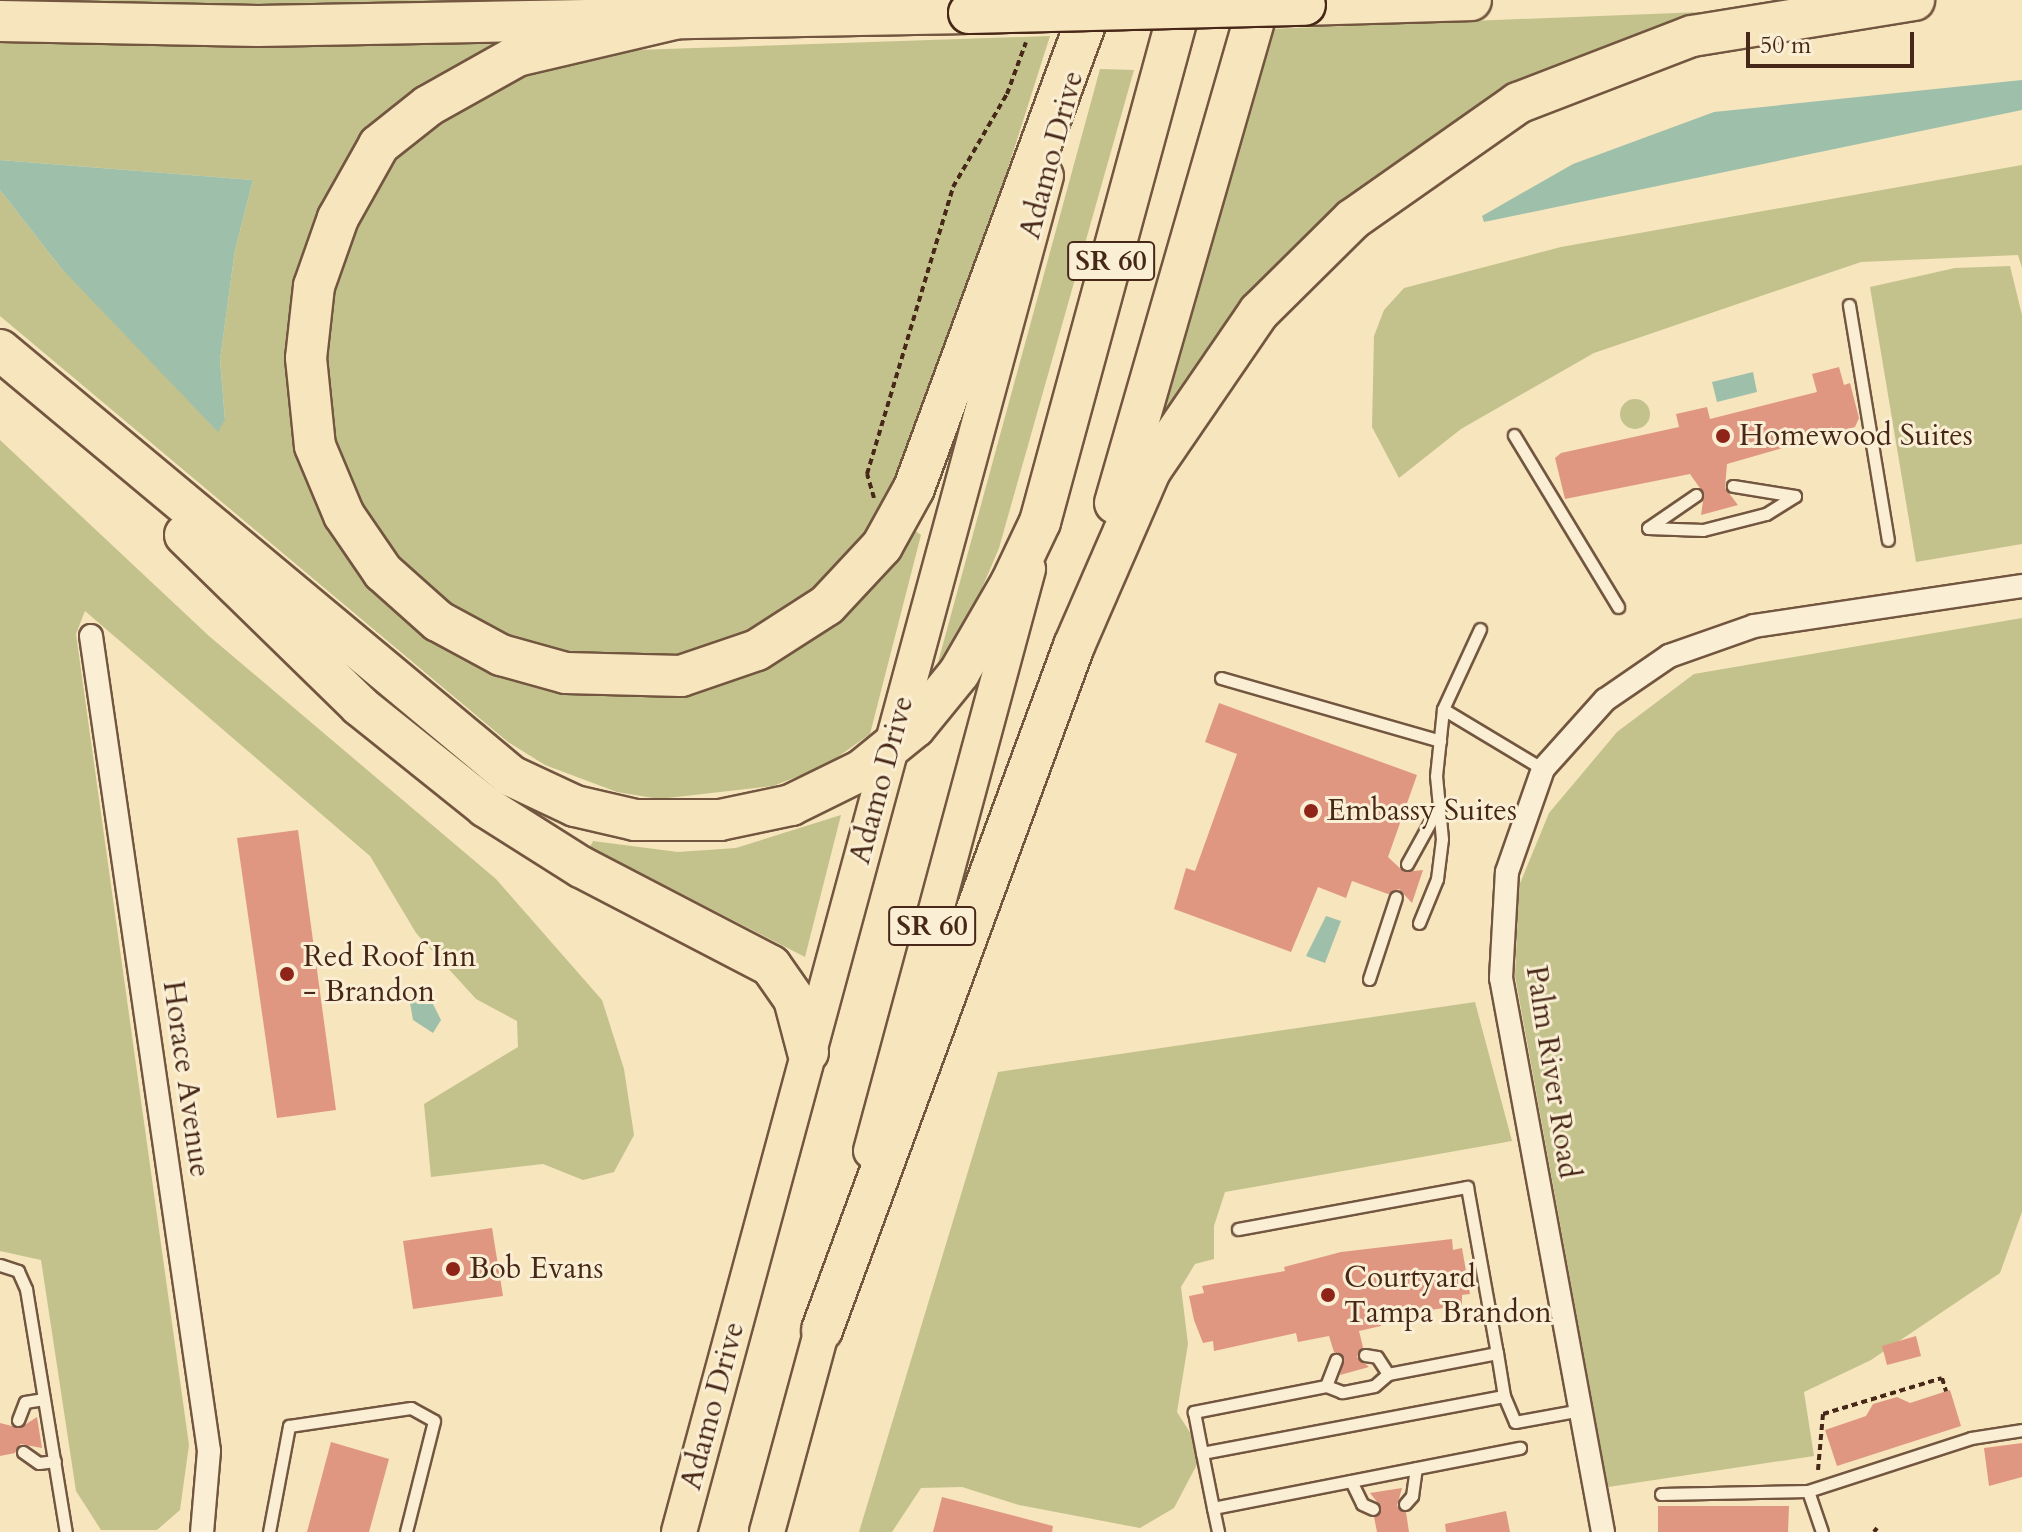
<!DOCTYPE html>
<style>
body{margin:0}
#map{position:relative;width:2022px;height:1532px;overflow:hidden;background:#f7e5bd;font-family:Cardo,serif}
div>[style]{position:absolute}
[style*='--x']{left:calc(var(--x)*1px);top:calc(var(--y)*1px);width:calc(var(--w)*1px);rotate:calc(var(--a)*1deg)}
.green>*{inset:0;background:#c3c28c}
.round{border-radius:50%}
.water>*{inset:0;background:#9ec0ab}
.building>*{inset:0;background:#e09781}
.path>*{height:4px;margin-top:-2px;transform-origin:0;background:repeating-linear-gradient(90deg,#472717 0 6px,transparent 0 10px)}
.roads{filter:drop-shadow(2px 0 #735640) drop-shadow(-2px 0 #735640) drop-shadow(0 2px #735640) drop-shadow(0 -2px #735640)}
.lane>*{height:11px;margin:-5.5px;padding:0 5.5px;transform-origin:5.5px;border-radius:5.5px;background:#faeed4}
.street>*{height:22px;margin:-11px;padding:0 11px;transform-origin:11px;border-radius:11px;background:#faeed4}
.primary>*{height:34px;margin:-17px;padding:0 17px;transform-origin:17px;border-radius:17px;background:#f7e5bd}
.highway>*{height:40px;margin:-20px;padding:0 20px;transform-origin:20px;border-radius:20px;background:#f7e5bd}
.bridges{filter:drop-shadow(2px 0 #472717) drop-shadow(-2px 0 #472717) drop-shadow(0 2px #472717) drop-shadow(0 -2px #472717)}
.highway-bridge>*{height:40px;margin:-20px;padding:0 20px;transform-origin:20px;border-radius:20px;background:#f7e5bd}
.dots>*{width:22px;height:22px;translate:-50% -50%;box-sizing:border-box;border:4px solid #faeed4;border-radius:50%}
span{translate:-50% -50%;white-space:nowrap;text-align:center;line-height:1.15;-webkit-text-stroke:6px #faeed4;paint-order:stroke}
.shield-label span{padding:2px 6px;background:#faeed4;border:2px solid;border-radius:6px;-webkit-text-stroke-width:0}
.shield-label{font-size:28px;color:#472717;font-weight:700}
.street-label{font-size:30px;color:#472717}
.poi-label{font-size:30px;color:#472717}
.left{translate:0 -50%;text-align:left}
.scale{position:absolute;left:1746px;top:32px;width:168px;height:36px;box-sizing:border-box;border:4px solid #472717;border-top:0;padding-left:10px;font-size:24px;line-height:28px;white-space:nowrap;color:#472717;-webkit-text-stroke:6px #faeed4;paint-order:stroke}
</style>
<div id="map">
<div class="green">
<i style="clip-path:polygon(0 0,529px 0,413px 9px)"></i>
<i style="clip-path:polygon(1701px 12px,1701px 20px,1491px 103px,1404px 159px,1167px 420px,1157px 415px,1268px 29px)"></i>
<i style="clip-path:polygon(540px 28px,365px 149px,299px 436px,440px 637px,688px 683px,905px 523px,921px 535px,870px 734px,825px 766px,773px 786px,659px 799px,617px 792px,545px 765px,508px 742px,0 316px,0 190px,61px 268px,225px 420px,220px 360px,235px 250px,253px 180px,0 160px,0 34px)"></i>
<i style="clip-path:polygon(1050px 36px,927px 423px,880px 532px,788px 620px,686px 661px,555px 660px,443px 611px,357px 519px,313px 367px,357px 203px,405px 143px,500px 83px,568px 61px,635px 50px)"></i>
<i style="clip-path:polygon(1100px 69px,1134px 70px,999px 548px,977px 600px,937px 666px)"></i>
<i style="clip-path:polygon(2022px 165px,2022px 268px,2018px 255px,1861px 262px,1594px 353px,1461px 429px,1399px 478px,1372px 427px,1374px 336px,1384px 310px,1404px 288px,1561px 247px)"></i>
<i style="clip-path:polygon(2010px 266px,2022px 315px,2022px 544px,1916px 562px,1870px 287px,1955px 268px)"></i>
<i class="round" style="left:1620px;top:399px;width:30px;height:30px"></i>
<i style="clip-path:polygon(0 440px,209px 636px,496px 879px,602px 1000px,624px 1069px,634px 1135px,614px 1172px,583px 1180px,543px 1164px,431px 1177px,424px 1104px,518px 1047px,517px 1021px,476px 999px,416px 933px,370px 856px,85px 611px,76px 634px,189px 1445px,180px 1510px,157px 1530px,101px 1530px,76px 1491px,41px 1260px,0 1251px)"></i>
<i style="clip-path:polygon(2022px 618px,2022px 1212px,2000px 1273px,1871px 1360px,1804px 1392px,1814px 1456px,1608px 1487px,1515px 976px,1519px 886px,1549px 813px,1617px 732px,1694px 674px)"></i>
<i style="clip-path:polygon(841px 815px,805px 957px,590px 847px,593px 841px,678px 852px,736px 848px)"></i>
<i style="clip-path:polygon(1475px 1002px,1512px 1141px,1225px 1192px,1214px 1226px,1214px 1259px,1195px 1264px,1181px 1287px,1188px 1344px,1177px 1412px,1203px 1453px,1174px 1508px,1140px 1528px,1019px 1505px,962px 1487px,921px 1488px,892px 1532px,859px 1532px,998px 1072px)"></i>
</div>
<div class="water">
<i style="clip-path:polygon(2022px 80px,2022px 110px,1484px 222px,1482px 216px,1573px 164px,1714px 112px)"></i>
<i style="clip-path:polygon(0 160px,253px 180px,235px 250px,220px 360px,225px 420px,218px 432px,61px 268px,0 190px)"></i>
<i style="clip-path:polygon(1753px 372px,1757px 392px,1717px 402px,1712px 382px)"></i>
<i style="clip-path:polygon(1326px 916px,1341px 921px,1325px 963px,1306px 956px)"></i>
<i style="clip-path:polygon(428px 994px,441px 1020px,433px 1033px,413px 1020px,409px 997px)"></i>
</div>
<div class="building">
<i style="clip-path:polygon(1839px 367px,1844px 385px,1850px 383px,1859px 418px,1855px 427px,1727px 464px,1725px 488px,1738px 505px,1701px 515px,1704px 494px,1690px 474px,1565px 499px,1555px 458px,1561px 453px,1679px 427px,1676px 414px,1707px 407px,1710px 419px,1817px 392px,1812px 374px)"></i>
<i style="clip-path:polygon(1219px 703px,1417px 775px,1388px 857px,1404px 872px,1423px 870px,1412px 903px,1399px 889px,1388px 894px,1352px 881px,1346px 898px,1318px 887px,1291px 952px,1174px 909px,1186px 868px,1195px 871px,1237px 754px,1205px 742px)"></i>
<i style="clip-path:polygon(298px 830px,336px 1110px,277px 1118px,237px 838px)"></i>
<i style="clip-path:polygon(492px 1228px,503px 1296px,413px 1309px,403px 1241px)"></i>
<i style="clip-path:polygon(1452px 1239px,1453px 1250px,1462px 1248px,1470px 1294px,1462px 1295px,1462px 1305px,1381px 1318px,1381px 1326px,1359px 1331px,1363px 1347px,1357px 1357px,1369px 1367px,1340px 1375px,1344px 1358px,1334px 1352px,1329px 1336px,1298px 1342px,1296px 1333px,1214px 1351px,1213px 1341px,1203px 1343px,1194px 1320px,1189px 1296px,1204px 1293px,1202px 1286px,1285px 1271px,1284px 1267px,1341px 1252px)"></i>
<i style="clip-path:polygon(1916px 1336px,1921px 1356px,1887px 1365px,1882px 1346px)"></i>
<i style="clip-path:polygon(1950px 1390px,1961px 1426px,1837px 1466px,1825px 1430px,1866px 1416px,1873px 1404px,1897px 1397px,1910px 1403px)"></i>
<i style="clip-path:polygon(37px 1417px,42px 1448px,20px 1444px,15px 1453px,0 1456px,0 1423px,20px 1428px)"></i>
<i style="clip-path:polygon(331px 1442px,389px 1459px,369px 1532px,307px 1532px)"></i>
<i style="clip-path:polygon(2022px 1443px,2022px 1477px,1989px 1486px,1984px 1448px)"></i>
<i style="clip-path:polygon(1402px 1488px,1397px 1506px,1406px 1512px,1409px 1532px,1377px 1532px,1374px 1517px,1381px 1507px,1370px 1493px)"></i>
<i style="clip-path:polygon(942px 1497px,1053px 1526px,1052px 1532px,933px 1532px)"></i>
<i style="clip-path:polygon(1658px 1506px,1789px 1506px,1788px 1532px,1658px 1532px)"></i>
<i style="clip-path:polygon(1506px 1511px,1510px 1532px,1446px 1532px,1445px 1524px)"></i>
</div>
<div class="path">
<i style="--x:874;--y:498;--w:25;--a:-106"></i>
<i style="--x:867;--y:474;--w:300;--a:-73.3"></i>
<i style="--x:953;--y:187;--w:108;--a:-59.9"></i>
<i style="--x:1007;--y:94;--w:55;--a:-69.9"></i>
<i style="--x:1818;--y:1470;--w:56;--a:-84.9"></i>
<i style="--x:1823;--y:1414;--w:124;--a:-16.8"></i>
<i style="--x:1942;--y:1378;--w:14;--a:73"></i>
<i style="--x:1874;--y:1532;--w:5;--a:-53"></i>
</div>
<div class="roads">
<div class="lane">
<i style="--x:1849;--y:305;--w:238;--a:80.6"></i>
<i style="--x:1514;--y:435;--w:201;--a:58.8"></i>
<i style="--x:1696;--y:495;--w:58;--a:145.5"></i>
<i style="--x:1648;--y:528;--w:55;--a:2.1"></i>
<i style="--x:1703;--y:530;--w:65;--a:-14.3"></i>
<i style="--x:1766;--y:514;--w:34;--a:-32"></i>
<i style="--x:1795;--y:496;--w:63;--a:-170.8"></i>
<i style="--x:1221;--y:678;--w:228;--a:16"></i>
<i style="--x:1443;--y:709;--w:117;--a:31"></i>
<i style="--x:1407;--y:864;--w:66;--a:-61.1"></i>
<i style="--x:1419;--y:923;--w:48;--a:-67.8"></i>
<i style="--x:1437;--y:879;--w:40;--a:-82.9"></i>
<i style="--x:1442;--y:839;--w:63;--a:-95.4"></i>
<i style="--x:1436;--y:776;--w:67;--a:-84"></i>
<i style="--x:1443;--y:709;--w:88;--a:-65.2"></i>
<i style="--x:1369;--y:979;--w:86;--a:-71.8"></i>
<i style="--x:1238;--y:1229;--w:233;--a:-10.4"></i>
<i style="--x:1467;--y:1187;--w:169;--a:79.8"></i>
<i style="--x:0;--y:1265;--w:19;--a:18"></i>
<i style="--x:18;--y:1271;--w:20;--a:66"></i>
<i style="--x:26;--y:1289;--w:246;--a:80.7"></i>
<i style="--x:1365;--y:1355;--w:12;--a:9"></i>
<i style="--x:1377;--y:1357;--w:20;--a:57"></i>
<i style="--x:1326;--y:1386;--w:28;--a:-69"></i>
<i style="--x:1504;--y:1396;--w:44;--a:-99.2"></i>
<i style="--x:1497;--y:1353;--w:111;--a:169.1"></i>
<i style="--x:1388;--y:1374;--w:18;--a:139"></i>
<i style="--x:1374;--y:1386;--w:33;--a:169"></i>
<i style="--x:1342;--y:1392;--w:17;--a:-159"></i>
<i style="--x:1326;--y:1386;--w:135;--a:168.9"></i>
<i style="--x:1194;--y:1412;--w:42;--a:79"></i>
<i style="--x:1202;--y:1453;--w:307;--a:-10.7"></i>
<i style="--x:1504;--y:1396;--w:28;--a:67"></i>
<i style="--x:1515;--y:1422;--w:67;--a:-10.3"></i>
<i style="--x:18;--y:1420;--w:19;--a:-69"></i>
<i style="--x:25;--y:1402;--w:19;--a:-9"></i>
<i style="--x:23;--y:1452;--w:19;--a:35"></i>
<i style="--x:39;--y:1463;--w:16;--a:-7"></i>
<i style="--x:1202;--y:1453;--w:56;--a:78.7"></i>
<i style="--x:1213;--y:1508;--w:313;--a:-11.1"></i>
<i style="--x:1351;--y:1481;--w:25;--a:64"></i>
<i style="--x:1362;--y:1504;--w:12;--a:24"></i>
<i style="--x:1808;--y:1491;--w:43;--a:71.1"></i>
<i style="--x:1661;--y:1494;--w:147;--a:-1.2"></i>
<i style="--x:1808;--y:1491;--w:171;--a:-18"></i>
<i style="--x:1971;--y:1438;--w:52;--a:-8.9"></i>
<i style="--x:1405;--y:1504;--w:11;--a:-49"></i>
<i style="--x:1412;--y:1496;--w:28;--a:-82"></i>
<i style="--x:1213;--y:1508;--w:25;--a:78"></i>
<i style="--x:269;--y:1532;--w:108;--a:-79.3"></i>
<i style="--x:289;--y:1426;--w:123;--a:-8.4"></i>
<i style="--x:411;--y:1408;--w:26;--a:29"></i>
<i style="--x:434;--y:1421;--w:114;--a:104.2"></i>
</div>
<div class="street">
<i style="--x:91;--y:636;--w:823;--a:81.76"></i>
<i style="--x:209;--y:1451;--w:81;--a:94.9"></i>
<i style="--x:1603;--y:1532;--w:563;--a:-100.43"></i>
<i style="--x:1501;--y:978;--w:106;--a:-86.8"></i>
<i style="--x:1507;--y:872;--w:109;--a:-70.7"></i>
<i style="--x:1543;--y:769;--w:93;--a:-48.1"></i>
<i style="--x:1605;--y:700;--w:78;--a:-34.5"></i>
<i style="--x:1669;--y:656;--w:90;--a:-19.4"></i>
<i style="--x:1754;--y:626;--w:271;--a:-8.5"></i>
</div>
<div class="primary">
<i style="--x:871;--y:1151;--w:603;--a:-74.9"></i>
<i style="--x:679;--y:1532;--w:1405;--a:-74.86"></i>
<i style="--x:767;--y:1532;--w:233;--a:-74.8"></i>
</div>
<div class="highway">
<i style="--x:1305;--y:5;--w:166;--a:-1.7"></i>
<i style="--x:687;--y:16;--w:175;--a:166.8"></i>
<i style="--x:517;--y:56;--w:102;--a:150.7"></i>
<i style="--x:428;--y:106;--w:63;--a:141.5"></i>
<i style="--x:379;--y:145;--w:84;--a:119.3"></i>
<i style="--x:338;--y:218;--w:72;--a:109.4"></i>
<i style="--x:314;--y:286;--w:72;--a:96.3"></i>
<i style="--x:306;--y:358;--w:88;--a:84.2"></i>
<i style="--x:315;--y:446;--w:75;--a:67.2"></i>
<i style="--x:344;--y:515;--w:69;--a:55.6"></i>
<i style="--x:383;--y:572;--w:74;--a:41.7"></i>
<i style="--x:438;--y:621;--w:72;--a:28.4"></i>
<i style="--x:501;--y:655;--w:67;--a:15.5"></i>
<i style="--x:566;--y:673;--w:115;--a:1.5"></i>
<i style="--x:681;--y:676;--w:80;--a:-18.9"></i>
<i style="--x:757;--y:650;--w:83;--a:-32.7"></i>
<i style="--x:827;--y:605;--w:81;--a:-47"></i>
<i style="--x:882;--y:546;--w:66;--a:-61.1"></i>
<i style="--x:914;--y:488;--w:520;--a:-69.75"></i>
<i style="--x:0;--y:21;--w:258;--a:1.1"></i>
<i style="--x:258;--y:26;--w:711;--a:-1.05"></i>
<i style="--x:0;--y:350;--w:665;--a:39.82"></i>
<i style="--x:511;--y:776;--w:71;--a:25.1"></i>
<i style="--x:575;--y:806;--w:62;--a:13.1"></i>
<i style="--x:635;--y:820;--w:85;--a:0"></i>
<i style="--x:720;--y:820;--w:73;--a:-11.9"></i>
<i style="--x:791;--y:805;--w:79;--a:-26.2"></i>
<i style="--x:862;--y:770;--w:68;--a:-39.1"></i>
<i style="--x:915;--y:727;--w:70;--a:-50.8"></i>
<i style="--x:959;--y:673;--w:104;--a:-60"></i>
<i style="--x:1011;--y:583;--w:68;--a:-64.6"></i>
<i style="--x:1040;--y:522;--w:541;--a:-74.78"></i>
<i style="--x:1115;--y:503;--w:523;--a:-73.92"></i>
<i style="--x:185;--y:535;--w:245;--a:44.3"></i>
<i style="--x:360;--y:706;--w:161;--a:38.7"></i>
<i style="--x:486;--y:807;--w:112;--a:32.3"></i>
<i style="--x:581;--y:867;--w:214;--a:27.5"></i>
<i style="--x:771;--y:966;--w:40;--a:55.1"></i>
<i style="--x:794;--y:999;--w:55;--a:75.2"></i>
<i style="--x:822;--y:1330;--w:729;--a:-69.78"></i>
<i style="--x:1074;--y:646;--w:191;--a:-66.5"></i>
<i style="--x:1150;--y:471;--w:193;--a:-55.6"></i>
<i style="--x:1259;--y:312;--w:132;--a:-44.7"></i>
<i style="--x:1353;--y:219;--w:202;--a:-35.1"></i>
<i style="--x:1518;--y:103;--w:186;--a:-21.1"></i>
<i style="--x:1692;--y:36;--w:225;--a:-9.2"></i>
</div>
</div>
<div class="bridges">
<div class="highway-bridge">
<i style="--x:969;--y:13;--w:336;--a:-1.4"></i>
</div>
</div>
<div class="dots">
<i style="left:1723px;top:436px;background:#8f2418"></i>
<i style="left:1311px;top:811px;background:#8f2418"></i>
<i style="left:287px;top:974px;background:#8f2418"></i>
<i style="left:453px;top:1269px;background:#8f2418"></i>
<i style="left:1328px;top:1295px;background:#8f2418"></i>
</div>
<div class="shield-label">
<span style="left:1111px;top:261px">SR 60</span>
<span style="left:932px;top:926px">SR 60</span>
</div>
<div class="street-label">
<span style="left:1052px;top:155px;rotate:-75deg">Adamo Drive</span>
<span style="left:882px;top:780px;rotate:-75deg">Adamo Drive</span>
<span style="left:1552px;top:1072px;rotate:81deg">Palm River Road</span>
<span style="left:186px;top:1079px;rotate:82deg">Horace Avenue</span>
<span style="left:713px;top:1406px;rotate:-75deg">Adamo Drive</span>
</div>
<div class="poi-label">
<span class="left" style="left:1739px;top:436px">Homewood Suites</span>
<span class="left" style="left:1327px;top:811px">Embassy Suites</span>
<span class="left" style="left:303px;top:974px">Red Roof Inn<br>- Brandon</span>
<span class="left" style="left:469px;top:1269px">Bob Evans</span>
<span class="left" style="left:1344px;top:1295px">Courtyard<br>Tampa Brandon</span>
</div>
<div class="scale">50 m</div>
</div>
